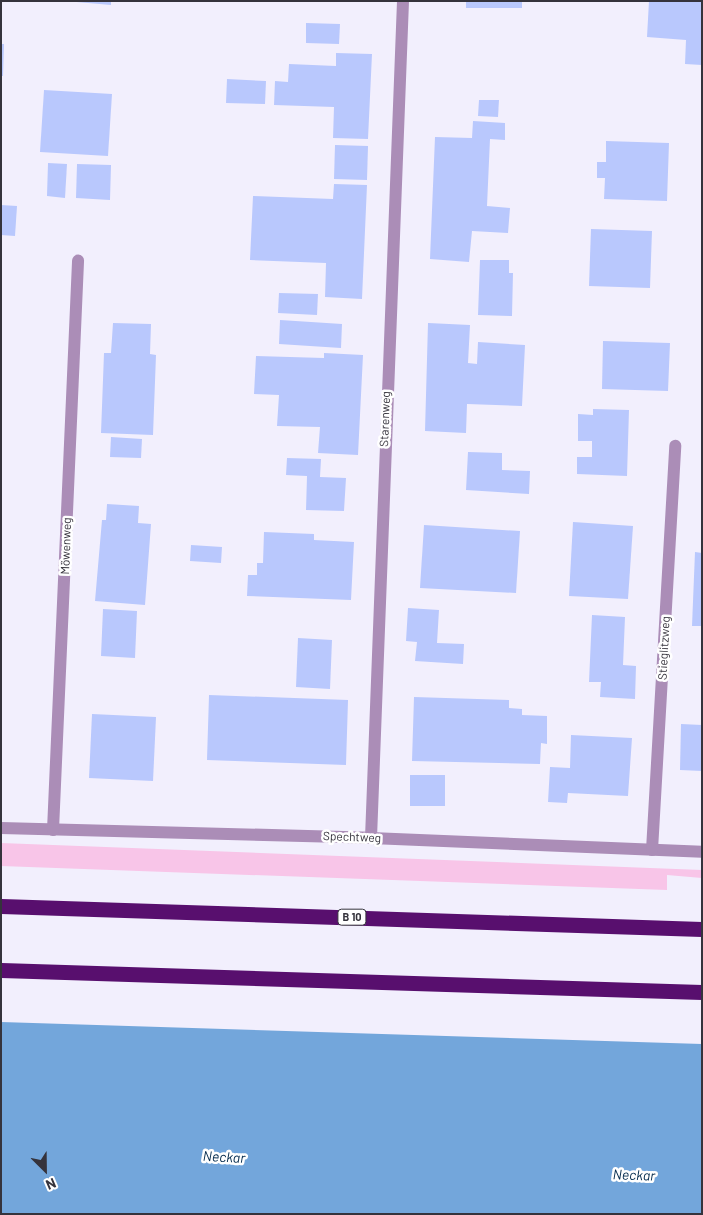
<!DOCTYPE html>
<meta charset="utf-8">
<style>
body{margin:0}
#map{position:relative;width:703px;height:1215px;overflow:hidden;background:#f2effd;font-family:Barlow,sans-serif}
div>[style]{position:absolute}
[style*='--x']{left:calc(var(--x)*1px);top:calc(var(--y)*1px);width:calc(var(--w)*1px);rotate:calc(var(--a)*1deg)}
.green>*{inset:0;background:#f8c5e8}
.water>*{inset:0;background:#73a6db}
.building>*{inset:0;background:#b9c8fd}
.minor>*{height:12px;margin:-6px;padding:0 6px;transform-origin:6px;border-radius:6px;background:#ab8db7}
.highway>*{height:15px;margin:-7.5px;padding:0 7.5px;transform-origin:7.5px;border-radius:7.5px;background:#580f6e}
span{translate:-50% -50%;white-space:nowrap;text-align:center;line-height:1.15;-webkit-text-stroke:5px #fff;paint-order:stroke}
.shield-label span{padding:1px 4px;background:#fff;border:1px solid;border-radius:4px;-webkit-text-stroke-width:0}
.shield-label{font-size:11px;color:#35333c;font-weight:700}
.street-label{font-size:12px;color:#35333c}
.water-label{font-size:14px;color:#032a4c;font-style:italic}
.frame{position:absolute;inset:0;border:2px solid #35333c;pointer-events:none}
.north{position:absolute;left:20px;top:1145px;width:50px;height:50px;-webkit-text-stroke:4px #fff;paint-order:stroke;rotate:157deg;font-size:14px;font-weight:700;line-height:20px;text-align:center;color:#35333c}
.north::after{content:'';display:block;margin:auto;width:18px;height:22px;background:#35333c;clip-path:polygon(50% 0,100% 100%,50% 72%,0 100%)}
</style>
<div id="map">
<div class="green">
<i style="clip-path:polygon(1px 843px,702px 870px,702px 878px,667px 875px,667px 890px,1px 866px)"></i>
</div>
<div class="water">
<i style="clip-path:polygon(1px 1022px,702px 1044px,702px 1214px,1px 1214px)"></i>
</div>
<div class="building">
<i style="clip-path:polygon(65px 1px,111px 1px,111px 5px)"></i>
<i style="clip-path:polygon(466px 1px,522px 1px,522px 8px,466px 8px)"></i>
<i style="clip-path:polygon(649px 1px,702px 1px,702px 65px,685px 64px,686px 40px,647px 37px)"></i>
<i style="clip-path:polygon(306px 23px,340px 24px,339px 44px,306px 43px)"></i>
<i style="clip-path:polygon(1px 44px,4px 44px,3px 76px,1px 76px)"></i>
<i style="clip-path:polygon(336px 53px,372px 54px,368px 139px,333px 138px,334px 107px,274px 105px,275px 81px,288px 82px,289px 64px,336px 66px)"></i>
<i style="clip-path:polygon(227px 79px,266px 81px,265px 104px,226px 103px)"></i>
<i style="clip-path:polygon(44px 90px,112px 94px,108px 156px,40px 152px)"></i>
<i style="clip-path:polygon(479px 100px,499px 100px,498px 117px,478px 116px)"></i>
<i style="clip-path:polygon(473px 121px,505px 123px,505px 140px,490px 139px,487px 206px,510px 208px,508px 233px,472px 231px,469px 262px,430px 259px,435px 137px,472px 138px)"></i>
<i style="clip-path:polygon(606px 141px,669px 143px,667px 201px,604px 199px,605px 178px,597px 178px,597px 162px,606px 162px)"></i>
<i style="clip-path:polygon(335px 145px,368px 146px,367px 180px,334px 179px)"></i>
<i style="clip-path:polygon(48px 163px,67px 164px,65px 198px,47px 196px)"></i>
<i style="clip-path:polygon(77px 164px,111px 165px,110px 200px,76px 198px)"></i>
<i style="clip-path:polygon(334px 184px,367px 185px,362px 299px,325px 297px,326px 263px,250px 260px,253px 196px,333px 199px)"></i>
<i style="clip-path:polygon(1px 205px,17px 206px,15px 236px,1px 235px)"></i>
<i style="clip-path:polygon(591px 229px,652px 231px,650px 288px,589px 286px)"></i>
<i style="clip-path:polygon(480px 260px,509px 260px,509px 273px,513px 273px,512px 316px,478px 315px)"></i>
<i style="clip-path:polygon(279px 293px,318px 294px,317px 315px,278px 313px)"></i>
<i style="clip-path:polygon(280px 320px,342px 324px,341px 348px,279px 344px)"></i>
<i style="clip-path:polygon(113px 323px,151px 324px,150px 354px,156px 355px,153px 435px,101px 433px,104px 353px,111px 353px)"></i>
<i style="clip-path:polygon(428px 323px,470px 325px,468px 363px,477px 364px,478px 342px,525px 345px,522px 406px,467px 404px,466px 433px,425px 431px)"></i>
<i style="clip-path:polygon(603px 341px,670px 343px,668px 391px,602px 389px)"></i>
<i style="clip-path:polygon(324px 353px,363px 355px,358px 455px,318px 453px,320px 427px,277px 426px,279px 395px,254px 394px,256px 356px,324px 358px)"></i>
<i style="clip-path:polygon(593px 409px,629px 410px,627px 476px,577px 474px,577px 457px,592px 457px,592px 441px,578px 441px,578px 414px,593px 415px)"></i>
<i style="clip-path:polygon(111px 437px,142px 439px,141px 458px,110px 457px)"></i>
<i style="clip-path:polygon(468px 452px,502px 453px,502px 470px,530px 471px,529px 494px,466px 490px)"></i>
<i style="clip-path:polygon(287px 458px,321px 459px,320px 477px,346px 478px,344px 511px,306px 510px,307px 476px,286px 475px)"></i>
<i style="clip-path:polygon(107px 504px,139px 506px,138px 523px,151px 524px,145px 605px,95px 601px,102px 520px,106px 520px)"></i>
<i style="clip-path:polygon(573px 522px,633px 526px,628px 599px,569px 596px)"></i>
<i style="clip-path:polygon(424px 525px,520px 531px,516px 593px,420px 588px)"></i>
<i style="clip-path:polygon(264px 532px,314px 534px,314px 540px,354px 542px,351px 600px,247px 596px,248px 575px,257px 575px,257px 563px,263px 563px)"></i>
<i style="clip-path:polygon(191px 545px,222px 547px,221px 563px,190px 561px)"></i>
<i style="clip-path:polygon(695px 552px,702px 553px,702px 626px,692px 626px)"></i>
<i style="clip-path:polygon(408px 608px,439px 610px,437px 643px,464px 644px,463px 664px,415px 661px,417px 642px,406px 641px)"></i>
<i style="clip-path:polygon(103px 609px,137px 611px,135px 658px,101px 656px)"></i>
<i style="clip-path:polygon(592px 615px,625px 617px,623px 665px,636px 666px,635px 699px,600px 697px,601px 682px,589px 682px)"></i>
<i style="clip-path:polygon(298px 638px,332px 640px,330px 689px,296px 687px)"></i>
<i style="clip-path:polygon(209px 695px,348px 700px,346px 765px,207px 760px)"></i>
<i style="clip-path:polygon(414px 697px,509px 700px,509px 708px,522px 709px,522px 715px,547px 716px,547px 744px,541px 743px,540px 764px,412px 761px)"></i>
<i style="clip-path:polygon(92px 714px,156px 717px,153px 781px,89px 778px)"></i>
<i style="clip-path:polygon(681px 724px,702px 725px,702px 771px,680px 770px)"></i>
<i style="clip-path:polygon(571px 735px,632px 738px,628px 796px,568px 793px,567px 803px,548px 802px,550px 767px,570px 768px)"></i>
<i style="clip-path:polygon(410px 775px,445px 775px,445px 806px,410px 806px)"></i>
</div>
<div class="minor">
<i style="--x:1;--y:828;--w:370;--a:1.5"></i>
<i style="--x:371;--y:838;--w:331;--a:2.4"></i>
<i style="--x:53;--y:830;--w:570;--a:-87.48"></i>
<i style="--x:371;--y:838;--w:838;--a:-87.81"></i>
<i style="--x:652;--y:850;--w:405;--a:-86.7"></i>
</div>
<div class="highway">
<i style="--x:1;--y:906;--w:701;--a:1.88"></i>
<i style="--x:1;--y:970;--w:701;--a:1.8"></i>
</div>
<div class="shield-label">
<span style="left:352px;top:917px">B 10</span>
</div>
<div class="street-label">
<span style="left:385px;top:419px;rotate:-88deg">Starenweg</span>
<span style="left:66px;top:546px;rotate:-88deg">Möwenweg</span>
<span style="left:664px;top:648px;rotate:-87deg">Stieglitzweg</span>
<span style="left:352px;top:837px;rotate:2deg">Spechtweg</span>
</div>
<div class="water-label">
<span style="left:224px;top:1157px;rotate:3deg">Neckar</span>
<span style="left:634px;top:1175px;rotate:2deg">Neckar</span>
</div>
<div class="frame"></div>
<div class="north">N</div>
</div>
